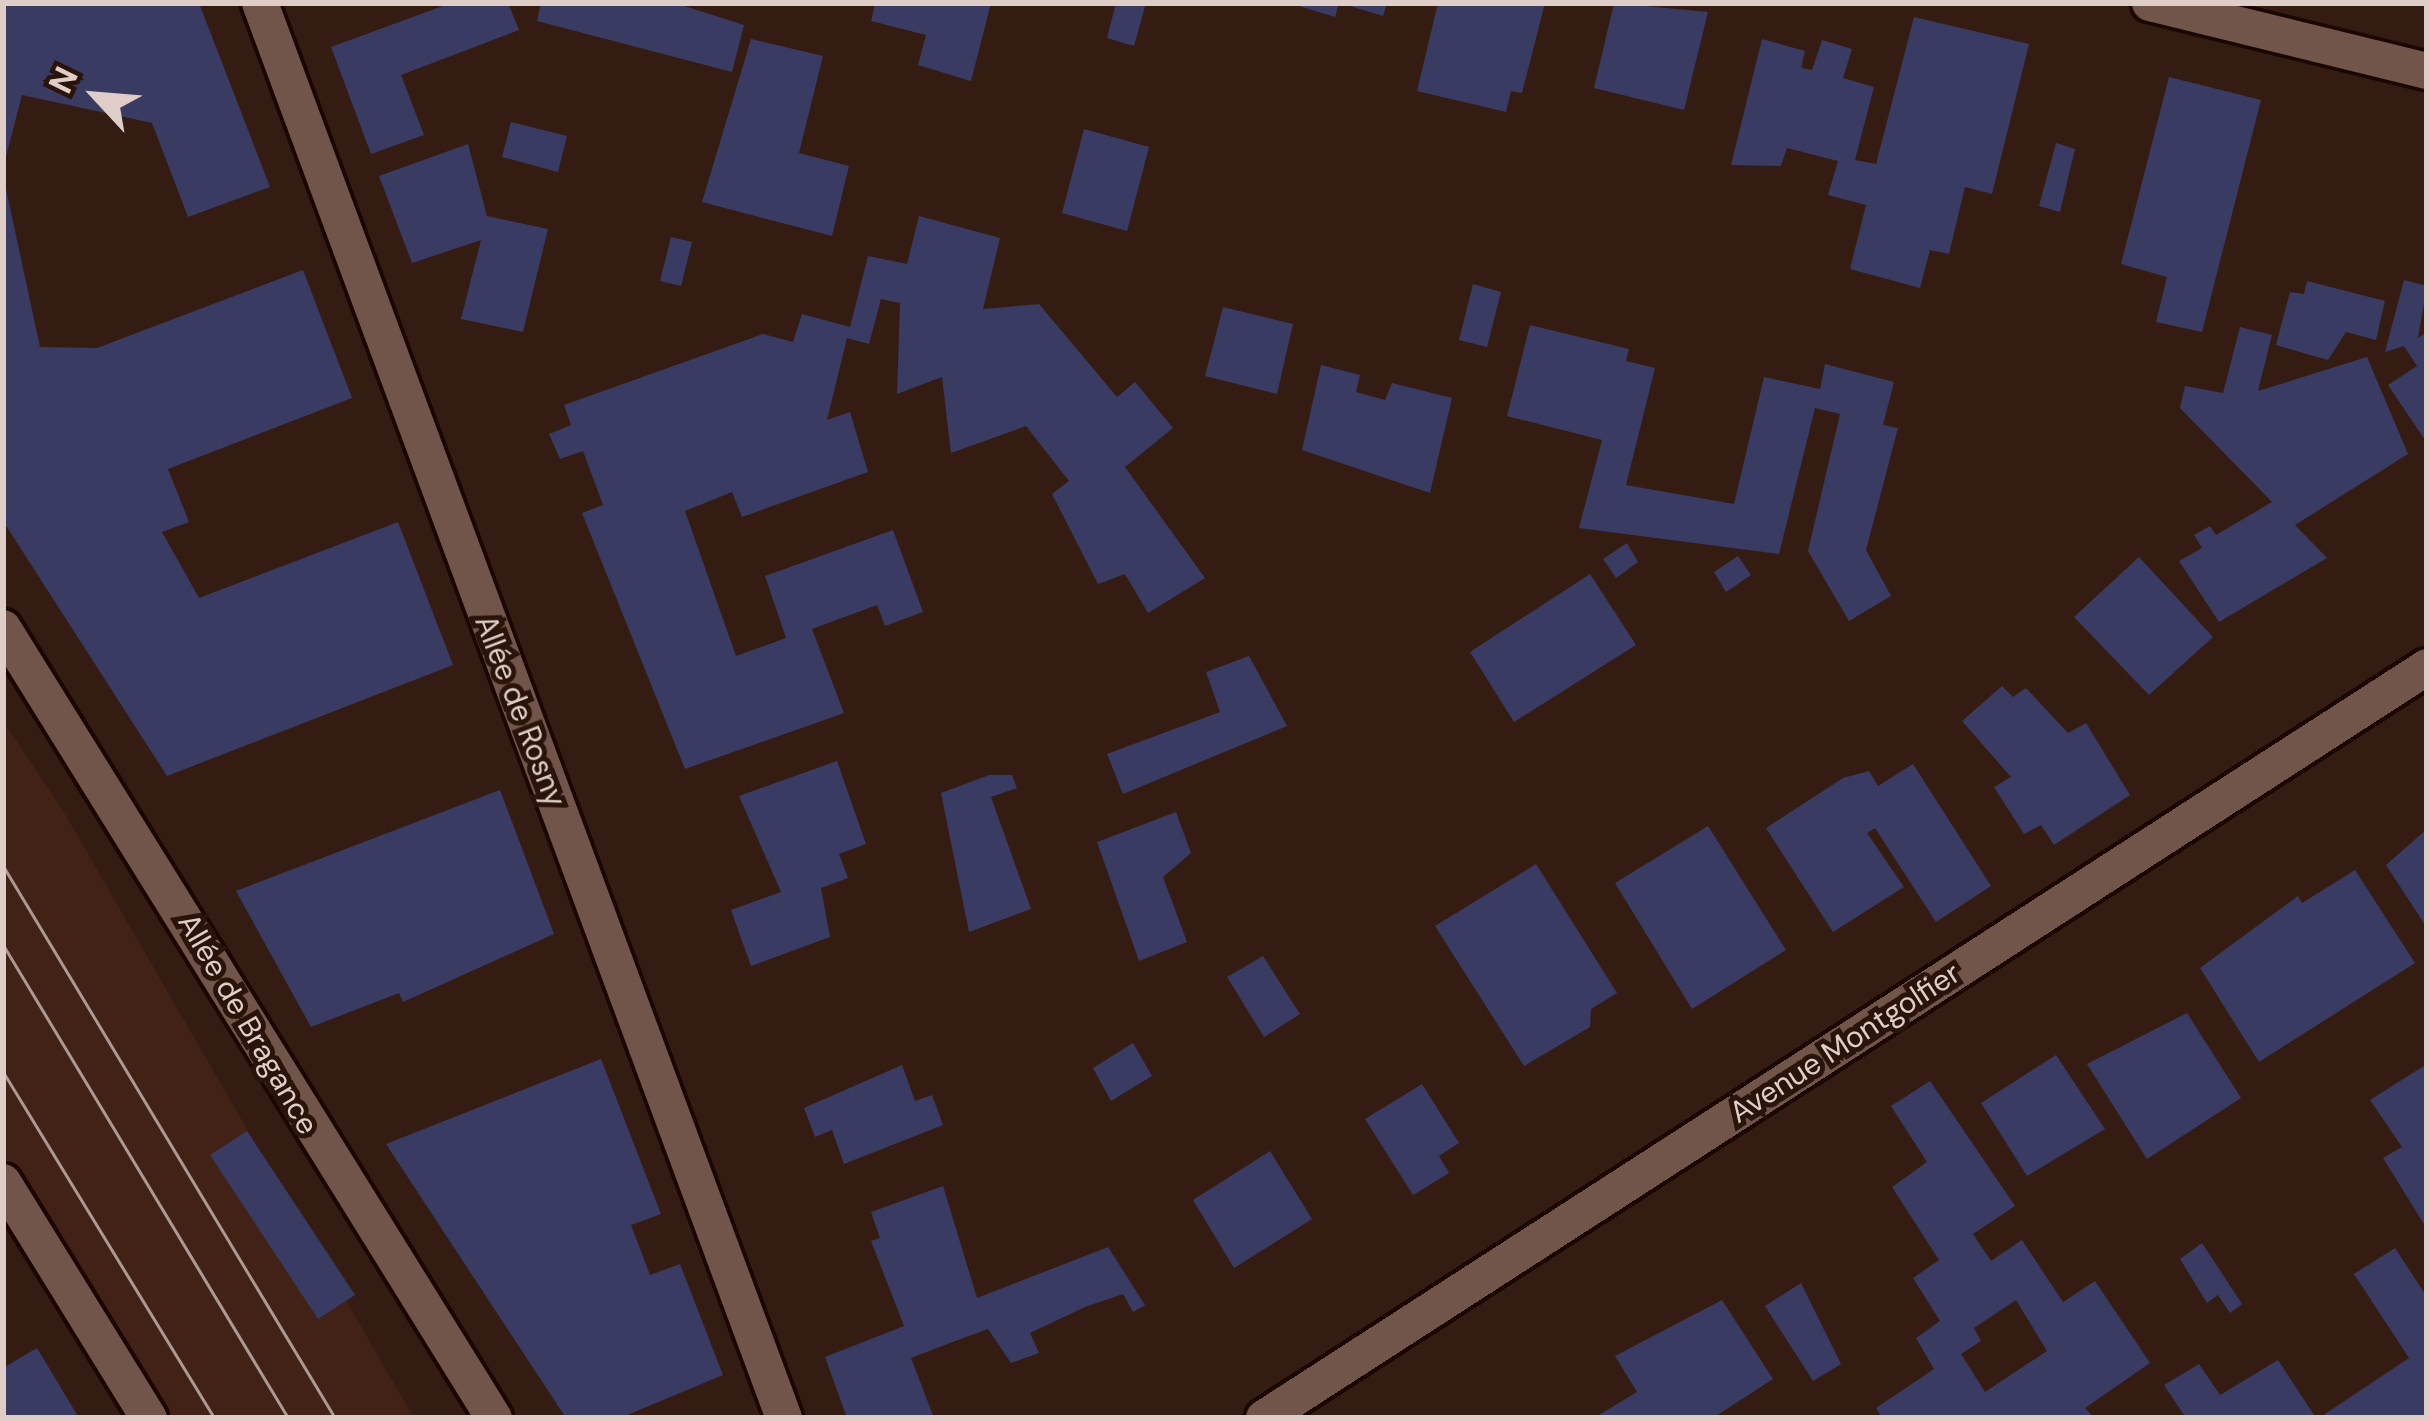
<!DOCTYPE html>
<meta charset="utf-8">
<style>
body{margin:0}
#map{position:relative;width:2430px;height:1421px;overflow:hidden;background:#341c13;font-family:"DM Sans",sans-serif}
div>[style]{position:absolute}
[style*='--x']{left:calc(var(--x)*1px);top:calc(var(--y)*1px);width:calc(var(--w)*1px);rotate:calc(var(--a)*1deg)}
.built>*{inset:0;background:#422216}
.building>*{inset:0;background:#393b63}
.roads{filter:drop-shadow(3px 0 #1b0601) drop-shadow(-3px 0 #1b0601) drop-shadow(0 3px #1b0601) drop-shadow(0 -3px #1b0601)}
.minor>*{height:36px;margin:-18px;padding:0 18px;transform-origin:18px;border-radius:18px;background:#72554a}
.tram>*{height:3px;margin:-1.5px;padding:0 1.5px;transform-origin:1.5px;border-radius:1.5px;background:#ac9992}
span{translate:-50% -50%;white-space:nowrap;text-align:center;line-height:1.15;-webkit-text-stroke:10px #2a1309;paint-order:stroke}
.street-label{font-size:30px;color:#dfcec8}
.frame{position:absolute;inset:0;border:6px solid #dfcec8;pointer-events:none}
.north{position:absolute;left:36px;top:36px;width:120px;height:120px;-webkit-text-stroke:9px #2a1309;paint-order:stroke;rotate:296deg;font-size:33px;font-weight:700;line-height:48px;text-align:center;color:#dfcec8}
.north::after{content:'';display:block;margin:auto;width:42px;height:54px;background:#dfcec8;clip-path:polygon(50% 0,100% 100%,50% 72%,0 100%)}
</style>
<div id="map">
<div class="built">
<i style="clip-path:polygon(3px 721px,62px 809px,414px 1418px,128px 1418px,3px 1209px)"></i>
</div>
<div class="building">
<i style="clip-path:polygon(3px 3px,199px 3px,270px 187px,188px 217px,152px 123px,22px 95px,3px 168px)"></i>
<i style="clip-path:polygon(451px 3px,508px 3px,519px 30px,401px 75px,424px 135px,371px 154px,331px 47px)"></i>
<i style="clip-path:polygon(541px 3px,675px 3px,744px 25px,732px 72px,537px 21px)"></i>
<i style="clip-path:polygon(875px 3px,991px 3px,971px 81px,918px 65px,926px 35px,871px 21px)"></i>
<i style="clip-path:polygon(1116px 3px,1146px 3px,1134px 46px,1107px 38px)"></i>
<i style="clip-path:polygon(1289px 3px,1339px 3px,1335px 17px)"></i>
<i style="clip-path:polygon(1340px 3px,1387px 3px,1383px 16px)"></i>
<i style="clip-path:polygon(1438px 3px,1545px 3px,1522px 93px,1511px 91px,1506px 112px,1417px 91px)"></i>
<i style="clip-path:polygon(1614px 3px,1708px 12px,1684px 110px,1594px 88px)"></i>
<i style="clip-path:polygon(1914px 17px,2029px 44px,1992px 194px,1965px 187px,1949px 254px,1930px 250px,1920px 288px,1850px 269px,1866px 205px,1828px 195px,1838px 161px,1787px 148px,1781px 166px,1731px 165px,1762px 39px,1805px 51px,1801px 68px,1812px 70px,1822px 40px,1852px 49px,1843px 78px,1874px 87px,1855px 160px,1876px 164px)"></i>
<i style="clip-path:polygon(751px 39px,823px 56px,799px 153px,849px 166px,832px 236px,702px 202px)"></i>
<i style="clip-path:polygon(2169px 77px,2261px 100px,2202px 332px,2156px 322px,2167px 277px,2121px 264px)"></i>
<i style="clip-path:polygon(511px 122px,567px 136px,558px 172px,502px 157px)"></i>
<i style="clip-path:polygon(1084px 129px,1149px 147px,1127px 231px,1062px 213px)"></i>
<i style="clip-path:polygon(2056px 143px,2075px 149px,2060px 212px,2039px 206px)"></i>
<i style="clip-path:polygon(468px 144px,487px 216px,548px 229px,523px 332px,461px 319px,481px 240px,412px 263px,379px 176px)"></i>
<i style="clip-path:polygon(3px 175px,40px 347px,97px 348px,303px 270px,352px 398px,168px 469px,189px 522px,162px 532px,199px 598px,398px 522px,453px 665px,167px 776px,3px 521px)"></i>
<i style="clip-path:polygon(919px 216px,1000px 238px,983px 309px,1039px 304px,1117px 397px,1135px 382px,1173px 428px,1125px 467px,1205px 578px,1148px 613px,1125px 574px,1098px 584px,1052px 494px,1069px 481px,1026px 426px,951px 453px,942px 377px,897px 394px,900px 303px,881px 299px,869px 344px,847px 338px,827px 420px,850px 412px,868px 472px,742px 517px,732px 492px,685px 511px,736px 656px,786px 638px,765px 576px,893px 530px,923px 612px,885px 626px,877px 605px,812px 629px,844px 713px,685px 769px,582px 513px,603px 505px,583px 451px,560px 459px,549px 434px,571px 425px,564px 405px,763px 334px,793px 342px,802px 314px,850px 327px,868px 256px,907px 264px)"></i>
<i style="clip-path:polygon(671px 237px,692px 242px,681px 286px,660px 281px)"></i>
<i style="clip-path:polygon(2404px 280px,2427px 286px,2418px 338px,2427px 332px,2427px 443px,2388px 385px,2417px 366px,2404px 346px,2385px 352px)"></i>
<i style="clip-path:polygon(2307px 281px,2385px 301px,2376px 340px,2346px 332px,2328px 360px,2276px 345px,2290px 292px,2304px 294px)"></i>
<i style="clip-path:polygon(1473px 284px,1501px 292px,1487px 347px,1459px 340px)"></i>
<i style="clip-path:polygon(1223px 307px,1293px 324px,1277px 394px,1205px 376px)"></i>
<i style="clip-path:polygon(1530px 325px,1629px 349px,1626px 361px,1655px 368px,1626px 485px,1734px 504px,1764px 377px,1820px 389px,1825px 364px,1894px 382px,1883px 425px,1898px 428px,1866px 550px,1891px 596px,1849px 621px,1808px 551px,1840px 414px,1815px 408px,1779px 554px,1579px 528px,1602px 440px,1507px 416px)"></i>
<i style="clip-path:polygon(2240px 327px,2272px 335px,2258px 391px,2367px 357px,2408px 454px,2295px 525px,2327px 558px,2219px 622px,2179px 561px,2202px 548px,2194px 535px,2210px 526px,2216px 535px,2272px 502px,2180px 408px,2185px 386px,2223px 393px)"></i>
<i style="clip-path:polygon(1321px 365px,1360px 375px,1356px 392px,1385px 400px,1392px 383px,1452px 398px,1430px 493px,1302px 450px)"></i>
<i style="clip-path:polygon(1627px 543px,1638px 562px,1616px 578px,1603px 559px)"></i>
<i style="clip-path:polygon(1738px 556px,1751px 575px,1726px 592px,1714px 572px)"></i>
<i style="clip-path:polygon(2139px 557px,2213px 637px,2149px 695px,2074px 617px)"></i>
<i style="clip-path:polygon(1590px 574px,1636px 645px,1514px 722px,1470px 652px)"></i>
<i style="clip-path:polygon(1249px 656px,1287px 726px,1123px 794px,1107px 754px,1220px 712px,1206px 672px)"></i>
<i style="clip-path:polygon(2002px 686px,2013px 697px,2026px 688px,2068px 733px,2086px 723px,2130px 795px,2054px 845px,2041px 825px,2024px 834px,1994px 787px,2011px 777px,1962px 721px)"></i>
<i style="clip-path:polygon(837px 761px,866px 844px,839px 854px,848px 878px,821px 888px,830px 937px,751px 966px,731px 910px,781px 892px,739px 796px)"></i>
<i style="clip-path:polygon(1913px 764px,1991px 886px,1936px 922px,1875px 828px,1867px 833px,1904px 887px,1833px 932px,1766px 828px,1843px 778px,1869px 771px,1878px 786px)"></i>
<i style="clip-path:polygon(989px 775px,1012px 775px,1017px 788px,991px 797px,1031px 909px,969px 932px,941px 793px)"></i>
<i style="clip-path:polygon(500px 790px,554px 934px,403px 1002px,399px 993px,311px 1027px,236px 891px)"></i>
<i style="clip-path:polygon(1176px 812px,1191px 853px,1163px 877px,1187px 942px,1139px 961px,1097px 842px)"></i>
<i style="clip-path:polygon(1708px 826px,1786px 950px,1692px 1009px,1615px 883px)"></i>
<i style="clip-path:polygon(2427px 829px,2427px 928px,2386px 865px)"></i>
<i style="clip-path:polygon(1536px 864px,1617px 993px,1591px 1009px,1590px 1027px,1524px 1066px,1435px 926px)"></i>
<i style="clip-path:polygon(2355px 870px,2415px 963px,2259px 1062px,2200px 968px,2298px 896px,2302px 903px)"></i>
<i style="clip-path:polygon(1263px 956px,1300px 1014px,1264px 1037px,1227px 977px)"></i>
<i style="clip-path:polygon(2187px 1013px,2241px 1098px,2147px 1159px,2087px 1064px)"></i>
<i style="clip-path:polygon(1133px 1043px,1152px 1076px,1111px 1101px,1093px 1068px)"></i>
<i style="clip-path:polygon(2056px 1055px,2105px 1129px,2027px 1176px,1981px 1103px)"></i>
<i style="clip-path:polygon(601px 1059px,661px 1214px,631px 1225px,650px 1275px,680px 1264px,723px 1375px,620px 1418px,566px 1418px,386px 1144px)"></i>
<i style="clip-path:polygon(2427px 1064px,2427px 1229px,2383px 1158px,2402px 1147px,2370px 1100px)"></i>
<i style="clip-path:polygon(902px 1065px,915px 1101px,932px 1095px,943px 1125px,844px 1164px,832px 1130px,815px 1137px,804px 1108px)"></i>
<i style="clip-path:polygon(evenodd,1930px 1081px,2015px 1206px,1973px 1234px,1991px 1261px,2022px 1240px,2063px 1302px,2095px 1281px,2150px 1363px,2085px 1408px,2094px 1418px,1882px 1418px,1876px 1408px,1934px 1369px,1916px 1338px,1940px 1321px,1913px 1278px,1939px 1260px,1892px 1187px,1927px 1162px,1891px 1106px,1930px 1081px,2016px 1300px,2047px 1351px,1985px 1392px,1961px 1354px,1981px 1341px,1974px 1328px,2016px 1300px)"></i>
<i style="clip-path:polygon(1422px 1084px,1459px 1143px,1439px 1156px,1449px 1173px,1413px 1195px,1365px 1119px)"></i>
<i style="clip-path:polygon(247px 1131px,355px 1295px,318px 1319px,210px 1155px)"></i>
<i style="clip-path:polygon(1270px 1151px,1312px 1219px,1234px 1268px,1193px 1200px)"></i>
<i style="clip-path:polygon(943px 1186px,977px 1298px,1108px 1247px,1145px 1305px,1133px 1312px,1123px 1294px,1085px 1307px,1030px 1333px,1039px 1353px,1011px 1363px,988px 1329px,950px 1343px,911px 1358px,934px 1418px,847px 1418px,825px 1357px,904px 1326px,871px 1241px,880px 1238px,871px 1212px)"></i>
<i style="clip-path:polygon(2202px 1243px,2242px 1304px,2230px 1313px,2218px 1295px,2207px 1303px,2180px 1259px)"></i>
<i style="clip-path:polygon(2395px 1248px,2427px 1297px,2427px 1418px,2319px 1418px,2409px 1358px,2354px 1274px)"></i>
<i style="clip-path:polygon(1801px 1283px,1841px 1364px,1813px 1381px,1765px 1306px)"></i>
<i style="clip-path:polygon(1722px 1300px,1773px 1379px,1713px 1418px,1594px 1418px,1637px 1392px,1615px 1356px)"></i>
<i style="clip-path:polygon(37px 1348px,79px 1418px,3px 1418px,3px 1368px)"></i>
<i style="clip-path:polygon(2278px 1360px,2316px 1418px,2186px 1418px,2164px 1385px,2199px 1364px,2220px 1395px)"></i>
</div>
<div class="roads">
<div class="minor">
<i style="--x:260;--y:3;--w:1509;--a:69.68"></i>
<i style="--x:2150;--y:3;--w:285;--a:13.8"></i>
<i style="--x:3;--y:628;--w:930;--a:58.14"></i>
<i style="--x:3;--y:1182;--w:278;--a:58.3"></i>
<i style="--x:1264;--y:1418;--w:1384;--a:-32.85"></i>
</div>
</div>
<div class="tram">
<i style="--x:3;--y:866;--w:644;--a:58.98"></i>
<i style="--x:3;--y:945;--w:552;--a:58.93"></i>
<i style="--x:3;--y:1072;--w:405;--a:58.6"></i>
</div>
<div class="street-label">
<span style="left:520px;top:711px;rotate:69deg">Allée de Rosny</span>
<span style="left:248px;top:1024px;rotate:60deg">Allée de Bragance</span>
<span style="left:1845px;top:1043px;rotate:-33deg">Avenue Montgolfier</span>
</div>
<div class="frame"></div>
<div class="north">N</div>
</div>
